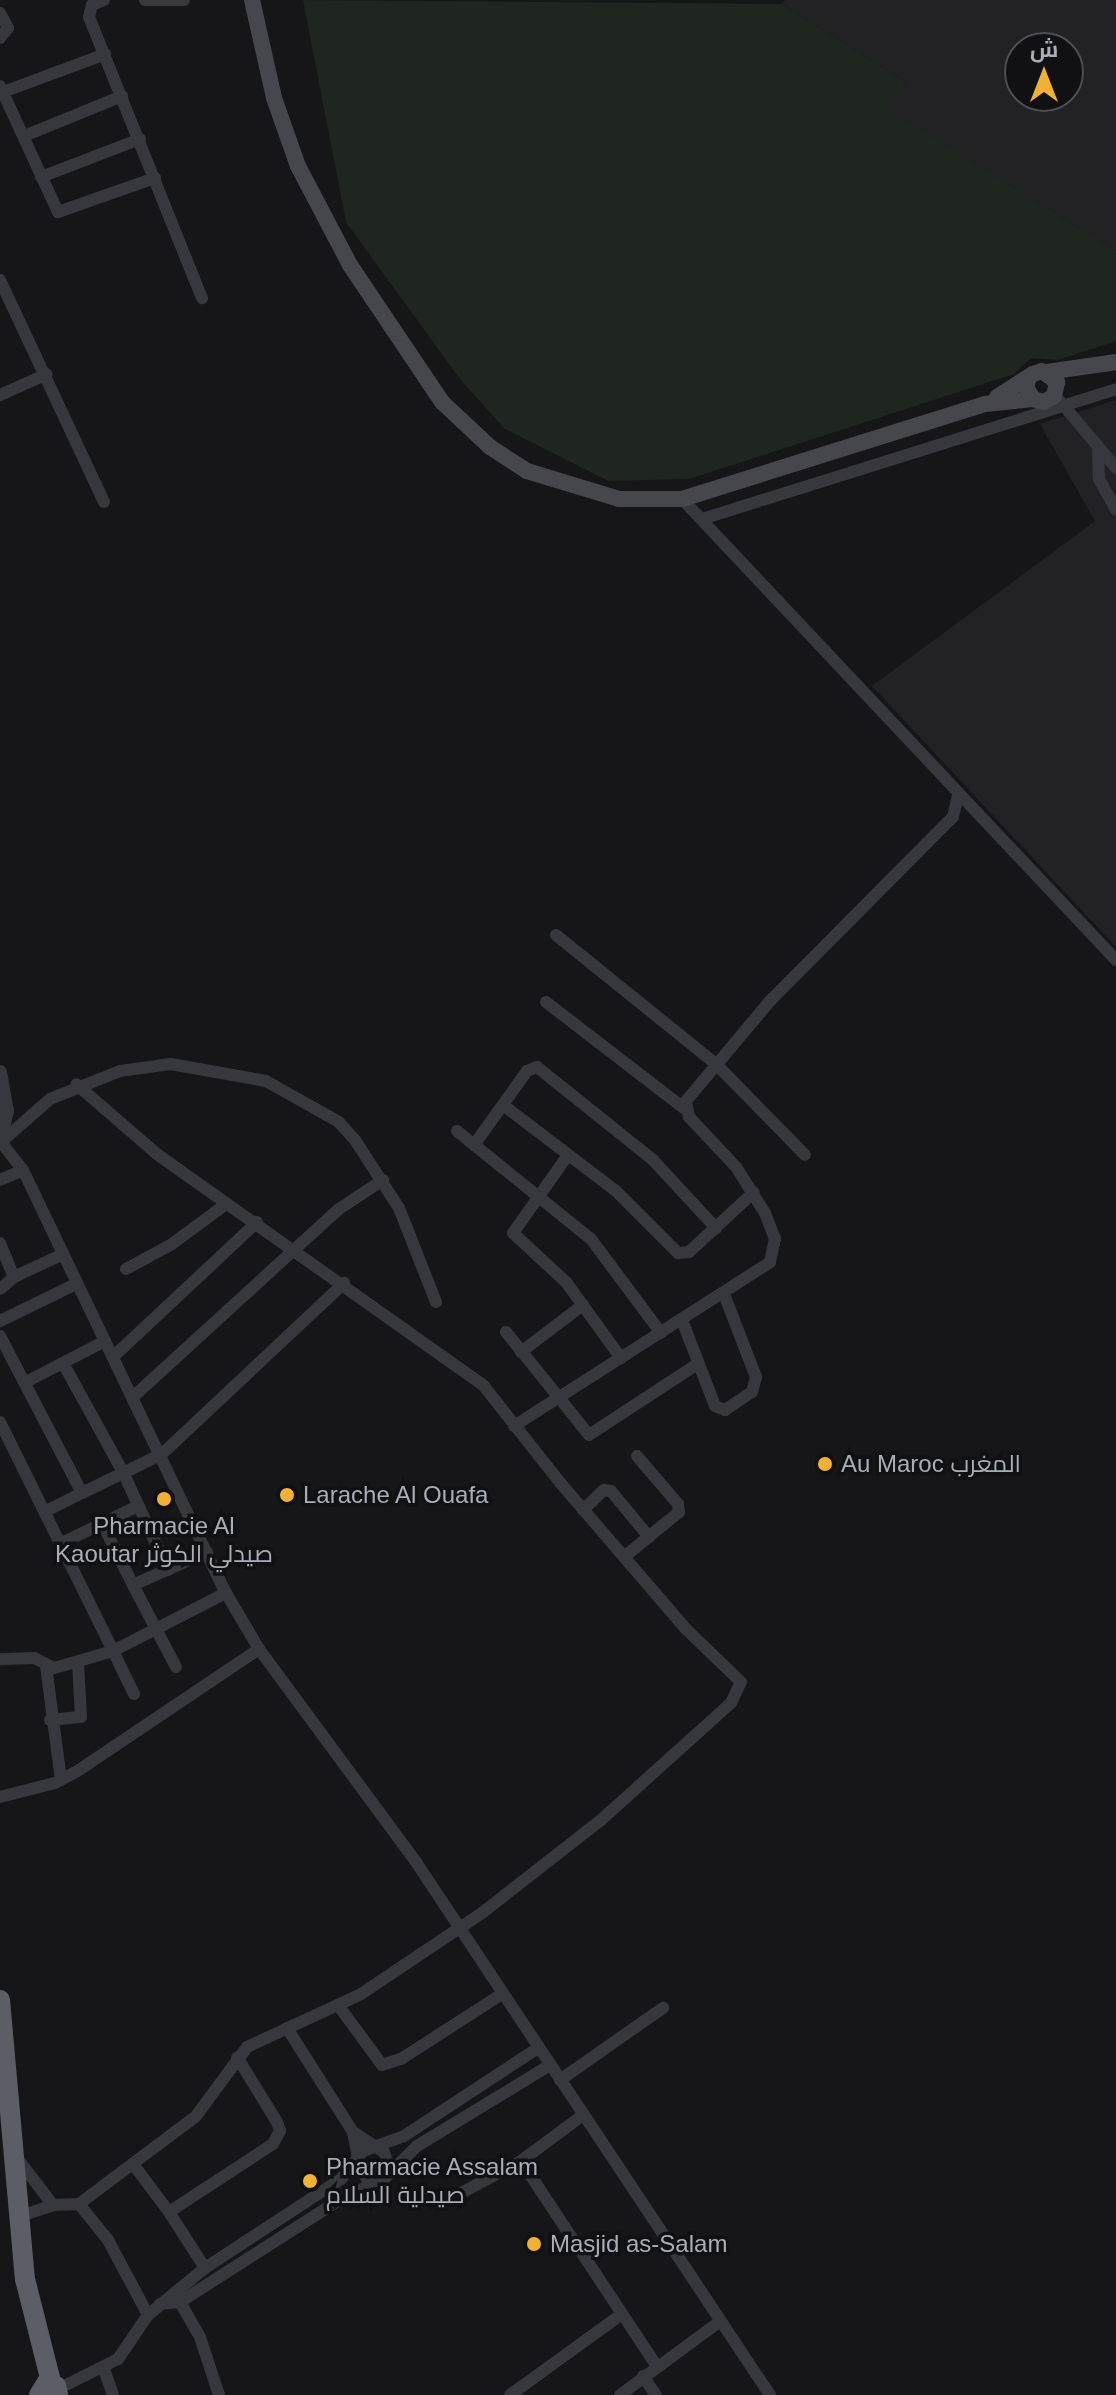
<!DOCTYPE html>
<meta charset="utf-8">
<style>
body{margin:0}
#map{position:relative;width:1116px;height:2395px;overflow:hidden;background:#161618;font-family:Helvetica,Cairo,sans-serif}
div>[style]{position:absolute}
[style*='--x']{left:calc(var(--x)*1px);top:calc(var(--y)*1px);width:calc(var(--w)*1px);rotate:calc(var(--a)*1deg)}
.built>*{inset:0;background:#222225}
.green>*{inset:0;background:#1e261f}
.minor>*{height:12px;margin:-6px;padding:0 6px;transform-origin:6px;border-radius:6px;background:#37383d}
.tertiary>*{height:14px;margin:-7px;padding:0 7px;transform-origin:7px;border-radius:7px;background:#37383d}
.secondary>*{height:16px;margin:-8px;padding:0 8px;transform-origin:8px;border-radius:8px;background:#45474d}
.trunk>*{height:20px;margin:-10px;padding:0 10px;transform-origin:10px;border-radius:10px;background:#5b5e65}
.dots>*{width:22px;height:22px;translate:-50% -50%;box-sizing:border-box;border:4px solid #111113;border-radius:50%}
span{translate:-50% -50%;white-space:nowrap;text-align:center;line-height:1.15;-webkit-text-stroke:7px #111113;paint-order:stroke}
.poi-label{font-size:24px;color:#a8adb8}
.left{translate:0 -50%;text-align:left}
.north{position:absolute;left:1004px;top:32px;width:80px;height:80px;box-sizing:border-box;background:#111113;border:2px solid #4d4f55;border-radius:50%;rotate:0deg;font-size:22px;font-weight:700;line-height:32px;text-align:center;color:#a8adb8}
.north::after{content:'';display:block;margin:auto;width:28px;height:36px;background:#f2b134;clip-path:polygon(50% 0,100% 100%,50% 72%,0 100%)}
</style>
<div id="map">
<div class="built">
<i style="clip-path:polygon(evenodd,785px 0,1116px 0,1116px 251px,886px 109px,906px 82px,782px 4px,785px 0,1020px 48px,1068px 48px,1068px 96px,1020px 96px,1020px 48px)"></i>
<i style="clip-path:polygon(1116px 400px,1116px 947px,872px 686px,1095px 521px,1040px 424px)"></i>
</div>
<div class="green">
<i style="clip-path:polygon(303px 0,782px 4px,906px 82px,887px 109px,1116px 251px,1116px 341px,1058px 360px,1031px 358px,1014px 374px,689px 479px,608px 481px,505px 429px,460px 379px,346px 222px)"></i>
</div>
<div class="minor">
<i style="--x:104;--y:0;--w:13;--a:157"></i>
<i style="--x:92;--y:5;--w:12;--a:104"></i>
<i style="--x:89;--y:17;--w:303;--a:68.1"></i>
<i style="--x:145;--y:0;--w:39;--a:0"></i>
<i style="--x:0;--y:13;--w:17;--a:62"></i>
<i style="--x:8;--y:28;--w:13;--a:129"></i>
<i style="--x:0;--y:86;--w:139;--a:65.3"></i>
<i style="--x:58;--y:212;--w:103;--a:-19.3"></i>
<i style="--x:3;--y:92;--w:109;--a:-20.4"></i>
<i style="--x:24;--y:136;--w:106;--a:-22.2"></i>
<i style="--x:41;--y:177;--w:106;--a:-21"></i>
<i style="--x:0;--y:280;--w:245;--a:64.9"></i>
<i style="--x:0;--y:395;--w:51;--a:-24.1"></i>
<i style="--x:1059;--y:400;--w:89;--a:50"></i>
<i style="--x:1098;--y:451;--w:28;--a:88"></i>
<i style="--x:1099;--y:479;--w:35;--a:61"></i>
<i style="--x:682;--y:499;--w:633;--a:46.73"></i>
<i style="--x:702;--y:519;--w:434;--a:-17.4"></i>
<i style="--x:556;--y:935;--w:206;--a:38.9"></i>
<i style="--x:716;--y:1064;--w:127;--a:45.6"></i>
<i style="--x:546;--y:1002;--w:177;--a:37.6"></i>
<i style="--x:503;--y:1105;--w:142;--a:37.3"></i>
<i style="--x:616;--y:1191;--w:88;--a:45"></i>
<i style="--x:678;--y:1253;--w:11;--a:-5"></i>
<i style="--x:689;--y:1252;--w:88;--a:-42.7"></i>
<i style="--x:457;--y:1131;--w:172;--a:38.9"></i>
<i style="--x:591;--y:1239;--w:117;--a:53.3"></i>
<i style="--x:474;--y:1145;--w:91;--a:-54.4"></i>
<i style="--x:527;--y:1071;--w:11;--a:-22"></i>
<i style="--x:537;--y:1067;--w:149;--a:38.7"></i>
<i style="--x:653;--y:1160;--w:93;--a:47.2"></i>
<i style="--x:568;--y:1155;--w:95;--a:125.2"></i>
<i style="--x:513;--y:1233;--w:72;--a:42.8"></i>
<i style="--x:566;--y:1282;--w:94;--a:54.1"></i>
<i style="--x:0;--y:1180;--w:25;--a:-23"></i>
<i style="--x:0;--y:1243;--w:37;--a:68"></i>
<i style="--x:14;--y:1277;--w:18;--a:139"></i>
<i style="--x:126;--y:1269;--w:52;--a:-28.5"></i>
<i style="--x:172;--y:1244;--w:67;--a:-36.5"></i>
<i style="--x:14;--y:1277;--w:54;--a:-25.1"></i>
<i style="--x:436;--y:1302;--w:101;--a:-111.5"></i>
<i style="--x:399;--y:1208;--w:81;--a:-122.9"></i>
<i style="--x:355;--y:1140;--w:24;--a:-132"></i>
<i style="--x:339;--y:1122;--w:84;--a:-150.7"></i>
<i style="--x:266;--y:1081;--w:97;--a:-169.9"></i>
<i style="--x:171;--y:1064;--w:51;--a:172.2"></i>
<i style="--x:120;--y:1071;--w:75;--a:158.2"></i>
<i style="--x:50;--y:1099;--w:65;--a:138.7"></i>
<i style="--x:1;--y:1142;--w:36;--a:52"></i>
<i style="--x:23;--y:1170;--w:469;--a:64.4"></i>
<i style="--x:226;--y:1593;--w:65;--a:59.5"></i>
<i style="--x:259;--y:1649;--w:265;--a:53.6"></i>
<i style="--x:416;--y:1862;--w:640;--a:56.41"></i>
<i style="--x:682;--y:1320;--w:92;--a:69"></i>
<i style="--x:715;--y:1406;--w:11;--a:22"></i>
<i style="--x:725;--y:1410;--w:32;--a:-34"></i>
<i style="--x:752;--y:1392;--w:16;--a:-75"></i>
<i style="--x:756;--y:1377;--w:89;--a:-111.1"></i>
<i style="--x:0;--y:1321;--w:85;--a:-26"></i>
<i style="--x:506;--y:1332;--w:132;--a:51.1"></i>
<i style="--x:589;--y:1435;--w:131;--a:-33.2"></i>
<i style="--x:0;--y:1336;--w:177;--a:62.4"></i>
<i style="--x:82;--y:1493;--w:40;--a:153.4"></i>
<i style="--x:521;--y:1352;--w:78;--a:-37.2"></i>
<i style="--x:114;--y:1356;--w:196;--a:-43.1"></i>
<i style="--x:63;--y:1363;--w:124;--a:61.2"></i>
<i style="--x:123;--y:1472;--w:108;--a:65.3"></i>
<i style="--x:26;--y:1382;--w:89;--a:-27.4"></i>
<i style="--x:134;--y:1396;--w:277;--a:-42.4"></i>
<i style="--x:339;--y:1209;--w:53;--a:-33.4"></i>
<i style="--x:0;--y:1422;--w:255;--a:63.7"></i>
<i style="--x:113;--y:1651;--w:61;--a:163.9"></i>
<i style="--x:54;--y:1668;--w:22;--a:-153"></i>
<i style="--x:34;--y:1658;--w:34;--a:178"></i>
<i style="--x:514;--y:1426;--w:304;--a:-32.6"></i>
<i style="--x:770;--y:1262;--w:24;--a:-78"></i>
<i style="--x:775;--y:1239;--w:28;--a:-111"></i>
<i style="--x:765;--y:1213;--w:54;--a:-122.2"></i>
<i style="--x:736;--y:1167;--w:69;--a:-133.2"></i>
<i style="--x:689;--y:1117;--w:16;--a:-101"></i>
<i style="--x:686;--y:1101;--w:131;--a:-50"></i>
<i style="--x:770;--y:1001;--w:260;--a:-45.2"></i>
<i style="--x:953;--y:817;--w:23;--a:-77"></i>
<i style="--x:82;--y:1493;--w:89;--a:-26"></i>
<i style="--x:162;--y:1454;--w:250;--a:-43.2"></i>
<i style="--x:583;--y:1510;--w:29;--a:-44"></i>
<i style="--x:604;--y:1490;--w:7;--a:8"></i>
<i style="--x:611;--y:1491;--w:60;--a:50.4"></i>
<i style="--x:102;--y:1523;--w:69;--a:63.4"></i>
<i style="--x:62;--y:1543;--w:85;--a:-26"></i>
<i style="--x:624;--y:1557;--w:71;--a:-39.3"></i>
<i style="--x:679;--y:1512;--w:8;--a:-97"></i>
<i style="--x:678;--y:1504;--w:63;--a:-130.5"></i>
<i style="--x:46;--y:1666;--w:115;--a:82.5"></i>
<i style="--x:176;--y:1667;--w:93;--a:-117.7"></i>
<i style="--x:133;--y:1585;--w:81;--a:-24"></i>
<i style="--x:134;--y:1694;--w:48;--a:-116"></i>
<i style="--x:113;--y:1651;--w:127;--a:-27.2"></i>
<i style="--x:50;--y:1720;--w:31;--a:-6"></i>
<i style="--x:81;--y:1717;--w:53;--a:-93.2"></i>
<i style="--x:0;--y:1797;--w:57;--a:-14.3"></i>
<i style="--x:55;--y:1783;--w:27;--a:-28"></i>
<i style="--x:79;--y:1770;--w:217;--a:-33.9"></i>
<i style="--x:338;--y:2005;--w:74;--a:53.7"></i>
<i style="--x:382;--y:2065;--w:20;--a:-18"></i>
<i style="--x:401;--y:2059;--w:120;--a:-32.8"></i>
<i style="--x:287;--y:2028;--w:123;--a:57.6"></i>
<i style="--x:353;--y:2132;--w:37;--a:79"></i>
<i style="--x:360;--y:2168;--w:20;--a:57"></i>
<i style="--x:560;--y:2080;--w:126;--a:-35"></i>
<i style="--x:583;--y:2115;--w:77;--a:143.4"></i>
<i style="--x:521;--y:2161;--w:245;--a:56.5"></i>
<i style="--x:353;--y:2132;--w:37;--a:33"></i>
<i style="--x:384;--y:2152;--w:22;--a:72"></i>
<i style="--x:14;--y:2154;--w:64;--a:52.6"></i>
<i style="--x:133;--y:2164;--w:60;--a:53.1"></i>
<i style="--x:169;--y:2212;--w:124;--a:-33.2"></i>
<i style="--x:273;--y:2144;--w:15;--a:-62"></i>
<i style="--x:280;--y:2131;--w:9;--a:-108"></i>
<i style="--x:277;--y:2122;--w:76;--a:-121.6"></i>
<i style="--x:463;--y:2192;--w:66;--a:-28.1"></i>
<i style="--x:79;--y:2204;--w:46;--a:51.1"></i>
<i style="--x:108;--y:2240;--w:85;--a:61.9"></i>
<i style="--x:148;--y:2315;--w:74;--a:-39.5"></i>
<i style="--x:205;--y:2268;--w:163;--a:-33.2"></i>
<i style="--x:341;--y:2179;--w:36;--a:-52"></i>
<i style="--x:363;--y:2151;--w:44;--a:-20.1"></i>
<i style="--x:404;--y:2136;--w:160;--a:-33.3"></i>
<i style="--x:169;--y:2212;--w:67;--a:57.3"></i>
<i style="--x:20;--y:2216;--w:35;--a:-18"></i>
<i style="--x:53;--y:2205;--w:26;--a:-2"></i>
<i style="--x:79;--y:2204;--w:146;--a:-36.9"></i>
<i style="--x:196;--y:2116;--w:86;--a:-53.5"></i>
<i style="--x:247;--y:2047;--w:126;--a:-24.9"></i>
<i style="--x:361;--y:1994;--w:146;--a:-33.8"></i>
<i style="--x:482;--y:1913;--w:151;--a:-38"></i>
<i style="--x:601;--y:1820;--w:175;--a:-42"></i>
<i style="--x:731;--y:1703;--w:23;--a:-65"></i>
<i style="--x:741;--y:1682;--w:76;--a:-136.1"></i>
<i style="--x:686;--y:1629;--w:190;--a:-130.7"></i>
<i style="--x:562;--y:1485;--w:127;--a:-128.3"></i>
<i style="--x:483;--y:1385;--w:398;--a:-144.7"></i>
<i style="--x:158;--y:1155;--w:108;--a:-139.1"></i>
<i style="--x:177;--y:2297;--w:46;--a:60.1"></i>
<i style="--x:200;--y:2337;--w:61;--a:71.9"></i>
<i style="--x:160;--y:2304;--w:20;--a:-6"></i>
<i style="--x:180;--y:2302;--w:197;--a:-32.6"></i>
<i style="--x:346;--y:2196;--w:40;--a:-23.4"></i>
<i style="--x:383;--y:2180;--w:48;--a:-45"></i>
<i style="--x:417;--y:2146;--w:156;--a:-31.3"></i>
<i style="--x:104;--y:2369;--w:28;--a:71"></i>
<i style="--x:643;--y:2376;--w:23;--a:56"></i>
<i style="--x:58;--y:2389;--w:67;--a:-26.6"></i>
<i style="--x:118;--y:2359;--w:53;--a:-55.7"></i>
<i style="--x:510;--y:2395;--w:138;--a:-35.9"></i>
<i style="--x:620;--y:2395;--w:123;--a:-36.4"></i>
</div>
<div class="tertiary">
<i style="--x:0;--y:1072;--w:39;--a:80"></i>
<i style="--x:7;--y:1110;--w:34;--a:102"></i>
</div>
<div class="secondary">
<i style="--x:252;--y:0;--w:100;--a:77.3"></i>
<i style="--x:274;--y:98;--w:72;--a:70.6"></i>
<i style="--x:298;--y:166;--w:112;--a:62.3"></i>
<i style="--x:350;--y:265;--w:165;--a:56.1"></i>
<i style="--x:442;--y:402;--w:66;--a:43.2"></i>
<i style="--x:490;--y:447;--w:44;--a:33"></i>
<i style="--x:527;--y:471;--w:96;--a:16.9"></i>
<i style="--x:619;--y:499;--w:63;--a:0"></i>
<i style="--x:682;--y:499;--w:318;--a:-17.4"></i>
<i style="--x:985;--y:404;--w:48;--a:-5.9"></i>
<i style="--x:1047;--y:372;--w:70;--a:-8.2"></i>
<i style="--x:997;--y:397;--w:43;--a:-32.6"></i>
<i style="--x:1033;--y:374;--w:9;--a:-18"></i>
<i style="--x:1042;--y:371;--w:19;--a:36"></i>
<i style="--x:1057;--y:382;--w:14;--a:102"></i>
<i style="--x:1054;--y:396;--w:12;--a:149"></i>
<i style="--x:1044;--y:402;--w:11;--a:-165"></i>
<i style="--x:1033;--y:399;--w:14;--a:-120"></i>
<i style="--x:1026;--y:387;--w:10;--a:-73"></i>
</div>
<div class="trunk">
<i style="--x:0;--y:2000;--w:280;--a:84.9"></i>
<i style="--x:25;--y:2279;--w:106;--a:75.8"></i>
<i style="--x:39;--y:2395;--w:15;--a:-58"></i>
<i style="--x:47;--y:2382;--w:10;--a:24"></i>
<i style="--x:56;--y:2386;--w:9;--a:77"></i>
</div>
<div class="dots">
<i style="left:825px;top:1464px;background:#f2b134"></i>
<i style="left:287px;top:1495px;background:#f2b134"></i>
<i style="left:164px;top:1499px;background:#f2b134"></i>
<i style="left:310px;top:2181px;background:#f2b134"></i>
<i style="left:534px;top:2244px;background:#f2b134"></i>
</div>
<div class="poi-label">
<span class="left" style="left:841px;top:1464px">Au Maroc المغرب</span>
<span class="left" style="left:303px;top:1495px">Larache Al Ouafa</span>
<span style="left:164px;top:1540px">Pharmacie Al<br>Kaoutar صيدلي الكوثر</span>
<span class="left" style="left:326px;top:2181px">Pharmacie Assalam<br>صيدلية السلام</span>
<span class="left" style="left:550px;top:2244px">Masjid as-Salam</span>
</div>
<div class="north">ش</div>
</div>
